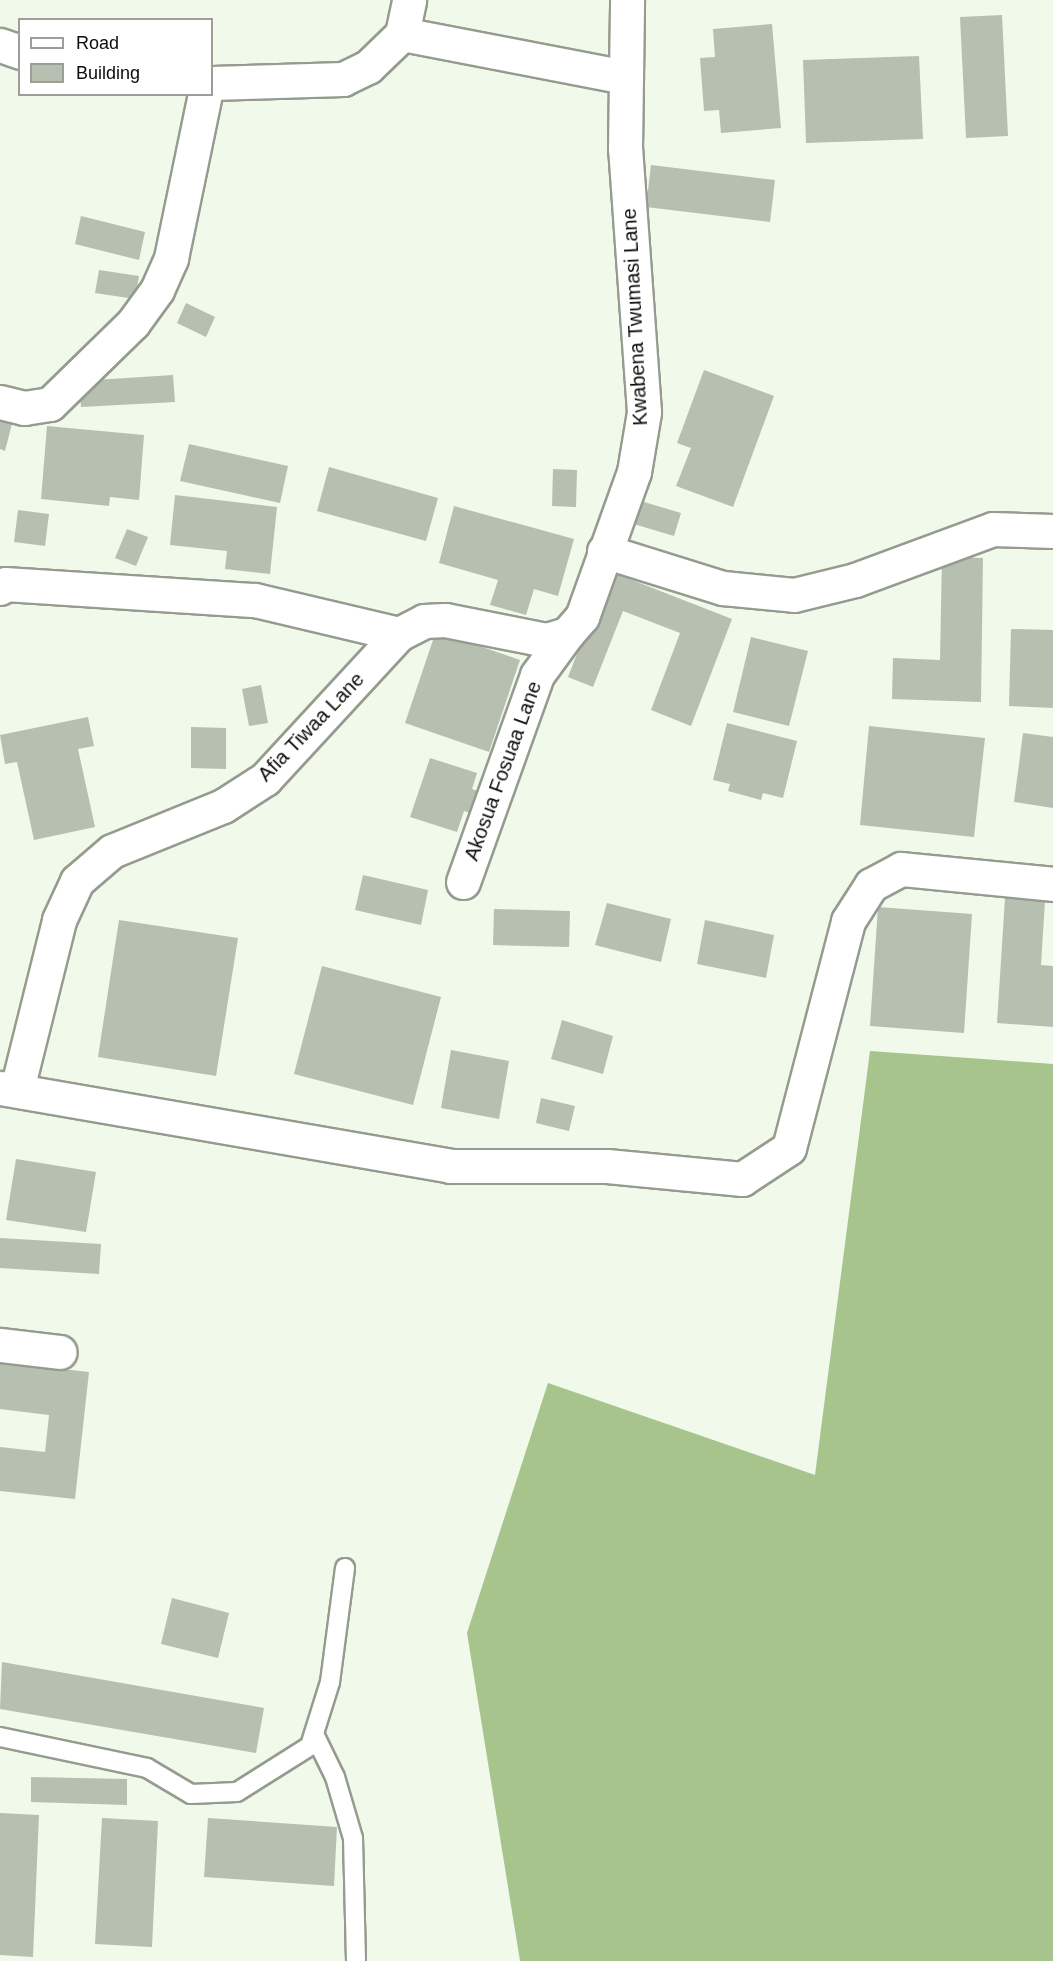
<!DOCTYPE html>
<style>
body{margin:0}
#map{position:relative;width:1053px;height:1961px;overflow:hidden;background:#f0f9ea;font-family:Arial,sans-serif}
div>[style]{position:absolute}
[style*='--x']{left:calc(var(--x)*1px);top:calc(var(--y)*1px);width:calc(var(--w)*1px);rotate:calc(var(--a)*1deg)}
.forest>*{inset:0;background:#a6c48b}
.building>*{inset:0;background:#b7bfb0}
.roads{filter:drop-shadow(2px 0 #959c8f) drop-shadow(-2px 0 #959c8f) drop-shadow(0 2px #959c8f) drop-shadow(0 -2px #959c8f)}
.service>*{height:18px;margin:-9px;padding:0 9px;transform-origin:9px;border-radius:9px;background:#fff}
.minor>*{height:33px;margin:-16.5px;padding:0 16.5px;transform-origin:16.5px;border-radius:16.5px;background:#fff}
span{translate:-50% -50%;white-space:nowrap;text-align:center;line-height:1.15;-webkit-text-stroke:4.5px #fff;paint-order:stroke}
.street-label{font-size:20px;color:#0a0c08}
.legend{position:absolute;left:18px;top:18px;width:195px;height:78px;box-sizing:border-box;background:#fff;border:2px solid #9d9e9c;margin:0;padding:8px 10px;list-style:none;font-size:18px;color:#0a0c08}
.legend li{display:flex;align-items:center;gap:12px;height:30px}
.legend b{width:30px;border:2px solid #9d9e9c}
</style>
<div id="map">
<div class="forest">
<i style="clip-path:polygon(870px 1051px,1053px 1064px,1053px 1961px,520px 1961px,467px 1633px,548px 1383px,815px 1475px)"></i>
</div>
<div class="building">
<i style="clip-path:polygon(1002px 15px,1008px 136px,966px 138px,960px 17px)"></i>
<i style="clip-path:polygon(772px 24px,781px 128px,721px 133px,719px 110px,704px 111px,700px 58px,715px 57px,713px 29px)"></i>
<i style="clip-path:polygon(919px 56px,923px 139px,806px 143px,803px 60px)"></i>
<i style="clip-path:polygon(651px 165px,775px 180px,770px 222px,646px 207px)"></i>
<i style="clip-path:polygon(81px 216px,145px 232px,139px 260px,75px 244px)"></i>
<i style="clip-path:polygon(99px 270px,139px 276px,135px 299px,95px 293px)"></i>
<i style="clip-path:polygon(186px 303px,215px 317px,206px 337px,177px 323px)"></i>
<i style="clip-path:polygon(704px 370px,774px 396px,733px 507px,676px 486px,691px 448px,677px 443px)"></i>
<i style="clip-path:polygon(173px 375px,175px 402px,81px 407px,79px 381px)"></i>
<i style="clip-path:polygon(0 408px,15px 412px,5px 451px,0 449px)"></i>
<i style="clip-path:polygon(47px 426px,144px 435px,139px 500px,110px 497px,109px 506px,41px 499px)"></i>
<i style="clip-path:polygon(189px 444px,288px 466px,280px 503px,180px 481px)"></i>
<i style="clip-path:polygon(329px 467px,438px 498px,426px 541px,317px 511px)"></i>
<i style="clip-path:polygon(553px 469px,577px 470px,576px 507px,552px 506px)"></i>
<i style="clip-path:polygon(175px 495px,277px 507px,270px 574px,225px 569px,227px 551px,170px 545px)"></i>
<i style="clip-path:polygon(634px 499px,681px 513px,674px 536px,627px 522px)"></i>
<i style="clip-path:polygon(454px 506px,574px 539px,558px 596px,534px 589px,526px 615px,490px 605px,498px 580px,439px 563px)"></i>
<i style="clip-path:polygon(18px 510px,49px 514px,45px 546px,14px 542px)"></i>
<i style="clip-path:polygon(127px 529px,148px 537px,136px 566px,115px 558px)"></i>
<i style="clip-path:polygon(942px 557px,983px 558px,981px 702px,892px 699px,893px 658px,940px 660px)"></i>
<i style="clip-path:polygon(609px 571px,732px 619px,691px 726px,651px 710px,680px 633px,623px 611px,593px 687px,568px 677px)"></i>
<i style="clip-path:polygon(1011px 629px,1053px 630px,1053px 708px,1009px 706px)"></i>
<i style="clip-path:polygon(436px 631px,520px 660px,489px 752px,405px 723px)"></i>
<i style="clip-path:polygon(751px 637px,808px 651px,789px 726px,733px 712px)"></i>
<i style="clip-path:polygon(261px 685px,268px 723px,249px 726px,242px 689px)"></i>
<i style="clip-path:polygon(88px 717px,94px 746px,78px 749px,95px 827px,34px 840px,17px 762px,5px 764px,0 735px)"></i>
<i style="clip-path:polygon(727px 723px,797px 741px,783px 798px,763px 793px,761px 800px,728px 791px,730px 784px,713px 780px)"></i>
<i style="clip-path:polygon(869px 726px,985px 738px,974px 837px,860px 825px)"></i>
<i style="clip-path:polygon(191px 727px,226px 728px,226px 769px,191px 768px)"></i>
<i style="clip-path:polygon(1023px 733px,1053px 737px,1053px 808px,1014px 802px)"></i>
<i style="clip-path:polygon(430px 758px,477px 773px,472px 789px,483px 793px,476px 815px,464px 811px,457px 832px,410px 817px)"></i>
<i style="clip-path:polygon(363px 875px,428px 890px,421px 925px,355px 910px)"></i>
<i style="clip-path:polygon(1005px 898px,1045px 901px,1041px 965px,1053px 966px,1053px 1027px,997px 1023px)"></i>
<i style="clip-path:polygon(607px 903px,671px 919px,661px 962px,595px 945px)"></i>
<i style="clip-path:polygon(878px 907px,972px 914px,964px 1033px,870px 1026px)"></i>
<i style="clip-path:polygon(494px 909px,570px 911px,569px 947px,493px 945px)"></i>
<i style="clip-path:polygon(119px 920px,238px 938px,216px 1076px,98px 1057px)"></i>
<i style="clip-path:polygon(705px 920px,774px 935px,766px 978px,697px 964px)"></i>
<i style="clip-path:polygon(322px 966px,441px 997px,413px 1105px,294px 1074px)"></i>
<i style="clip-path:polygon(562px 1020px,613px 1036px,603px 1074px,551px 1059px)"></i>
<i style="clip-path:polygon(451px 1050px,509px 1061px,499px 1119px,441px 1108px)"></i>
<i style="clip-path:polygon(541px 1098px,575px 1106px,569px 1131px,536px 1123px)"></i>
<i style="clip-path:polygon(16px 1159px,96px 1172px,86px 1232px,6px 1220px)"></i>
<i style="clip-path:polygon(0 1238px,101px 1244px,99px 1274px,0 1268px)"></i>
<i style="clip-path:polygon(0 1362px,89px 1372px,75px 1499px,0 1491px,0 1447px,45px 1452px,49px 1415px,0 1409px)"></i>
<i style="clip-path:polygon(172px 1598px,229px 1613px,218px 1658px,161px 1644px)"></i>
<i style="clip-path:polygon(2px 1662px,264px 1708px,256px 1753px,0 1709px)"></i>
<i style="clip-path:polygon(31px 1777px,127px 1779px,127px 1805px,31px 1802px)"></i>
<i style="clip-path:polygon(0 1813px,39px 1815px,33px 1957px,0 1955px)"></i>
<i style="clip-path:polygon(102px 1818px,158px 1821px,152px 1947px,95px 1944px)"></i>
<i style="clip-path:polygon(208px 1818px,337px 1827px,334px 1886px,204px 1877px)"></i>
</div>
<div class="roads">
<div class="service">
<i style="--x:314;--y:1734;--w:48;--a:64"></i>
<i style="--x:335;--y:1777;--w:64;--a:73.6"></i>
<i style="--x:353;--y:1838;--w:123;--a:88.6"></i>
<i style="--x:0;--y:1737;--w:150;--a:11.9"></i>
<i style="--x:147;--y:1768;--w:51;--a:30.6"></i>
<i style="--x:191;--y:1794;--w:46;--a:-2.5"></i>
<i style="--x:237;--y:1792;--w:86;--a:-32.2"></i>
<i style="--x:310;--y:1746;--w:67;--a:-72.6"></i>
<i style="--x:330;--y:1682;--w:115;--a:-82.5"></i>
</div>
<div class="minor">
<i style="--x:402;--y:34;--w:228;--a:10.9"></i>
<i style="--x:0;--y:45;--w:21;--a:19"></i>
<i style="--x:212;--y:83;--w:131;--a:-1.7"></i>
<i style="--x:343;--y:79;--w:28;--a:-26"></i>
<i style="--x:368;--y:67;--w:47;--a:-44.1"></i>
<i style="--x:402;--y:34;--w:35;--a:-78"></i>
<i style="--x:0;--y:402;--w:25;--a:14"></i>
<i style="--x:24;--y:408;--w:26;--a:-9"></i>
<i style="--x:50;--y:404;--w:116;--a:-44.3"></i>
<i style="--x:133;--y:323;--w:41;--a:-54"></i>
<i style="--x:157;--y:290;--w:35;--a:-66"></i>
<i style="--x:171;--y:258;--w:167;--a:-78.3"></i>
<i style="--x:604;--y:551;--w:125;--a:17.3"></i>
<i style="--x:723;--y:588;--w:71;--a:5.6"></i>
<i style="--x:794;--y:595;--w:63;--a:-13.8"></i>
<i style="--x:855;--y:580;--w:147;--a:-20.3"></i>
<i style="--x:993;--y:529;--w:60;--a:1.9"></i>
<i style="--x:0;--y:588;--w:6;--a:-39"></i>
<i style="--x:5;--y:584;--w:251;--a:3.7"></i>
<i style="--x:255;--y:600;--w:148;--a:13.3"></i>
<i style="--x:463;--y:882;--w:220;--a:-70.3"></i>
<i style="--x:537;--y:675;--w:51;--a:-53.8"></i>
<i style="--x:0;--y:1088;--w:457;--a:9.8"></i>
<i style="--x:450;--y:1166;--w:157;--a:0"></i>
<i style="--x:607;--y:1166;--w:136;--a:5.5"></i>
<i style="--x:742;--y:1179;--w:56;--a:-33.4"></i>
<i style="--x:789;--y:1148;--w:235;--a:-75.4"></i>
<i style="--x:848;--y:921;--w:43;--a:-57.4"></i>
<i style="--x:871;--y:885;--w:34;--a:-28"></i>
<i style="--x:901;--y:869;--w:153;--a:5.6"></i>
<i style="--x:17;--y:1089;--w:174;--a:-76"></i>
<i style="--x:59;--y:920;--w:43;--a:-65.2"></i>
<i style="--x:77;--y:881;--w:46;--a:-40.6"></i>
<i style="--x:112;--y:851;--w:120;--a:-22.1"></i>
<i style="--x:223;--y:806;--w:50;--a:-32.7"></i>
<i style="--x:265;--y:779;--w:197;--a:-47.3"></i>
<i style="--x:399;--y:634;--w:28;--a:-27"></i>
<i style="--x:424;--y:621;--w:21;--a:-3"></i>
<i style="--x:445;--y:620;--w:103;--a:11.2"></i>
<i style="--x:546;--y:640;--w:22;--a:-16"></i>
<i style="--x:567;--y:634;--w:23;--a:-49"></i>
<i style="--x:582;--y:617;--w:154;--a:-70.3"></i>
<i style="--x:634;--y:472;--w:61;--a:-80.5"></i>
<i style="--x:644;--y:412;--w:264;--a:-94.1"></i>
<i style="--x:625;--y:149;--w:149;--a:-89.2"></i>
<i style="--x:0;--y:1345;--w:60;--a:6.7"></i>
</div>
</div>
<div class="street-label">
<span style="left:635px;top:317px;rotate:-93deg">Kwabena Twumasi Lane</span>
<span style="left:311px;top:727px;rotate:-46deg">Afia Tiwaa Lane</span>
<span style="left:503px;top:771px;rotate:-70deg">Akosua Fosuaa Lane</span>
</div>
<ul class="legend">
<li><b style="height:8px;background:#fff"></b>Road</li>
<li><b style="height:16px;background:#b7bfb0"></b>Building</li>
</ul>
</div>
